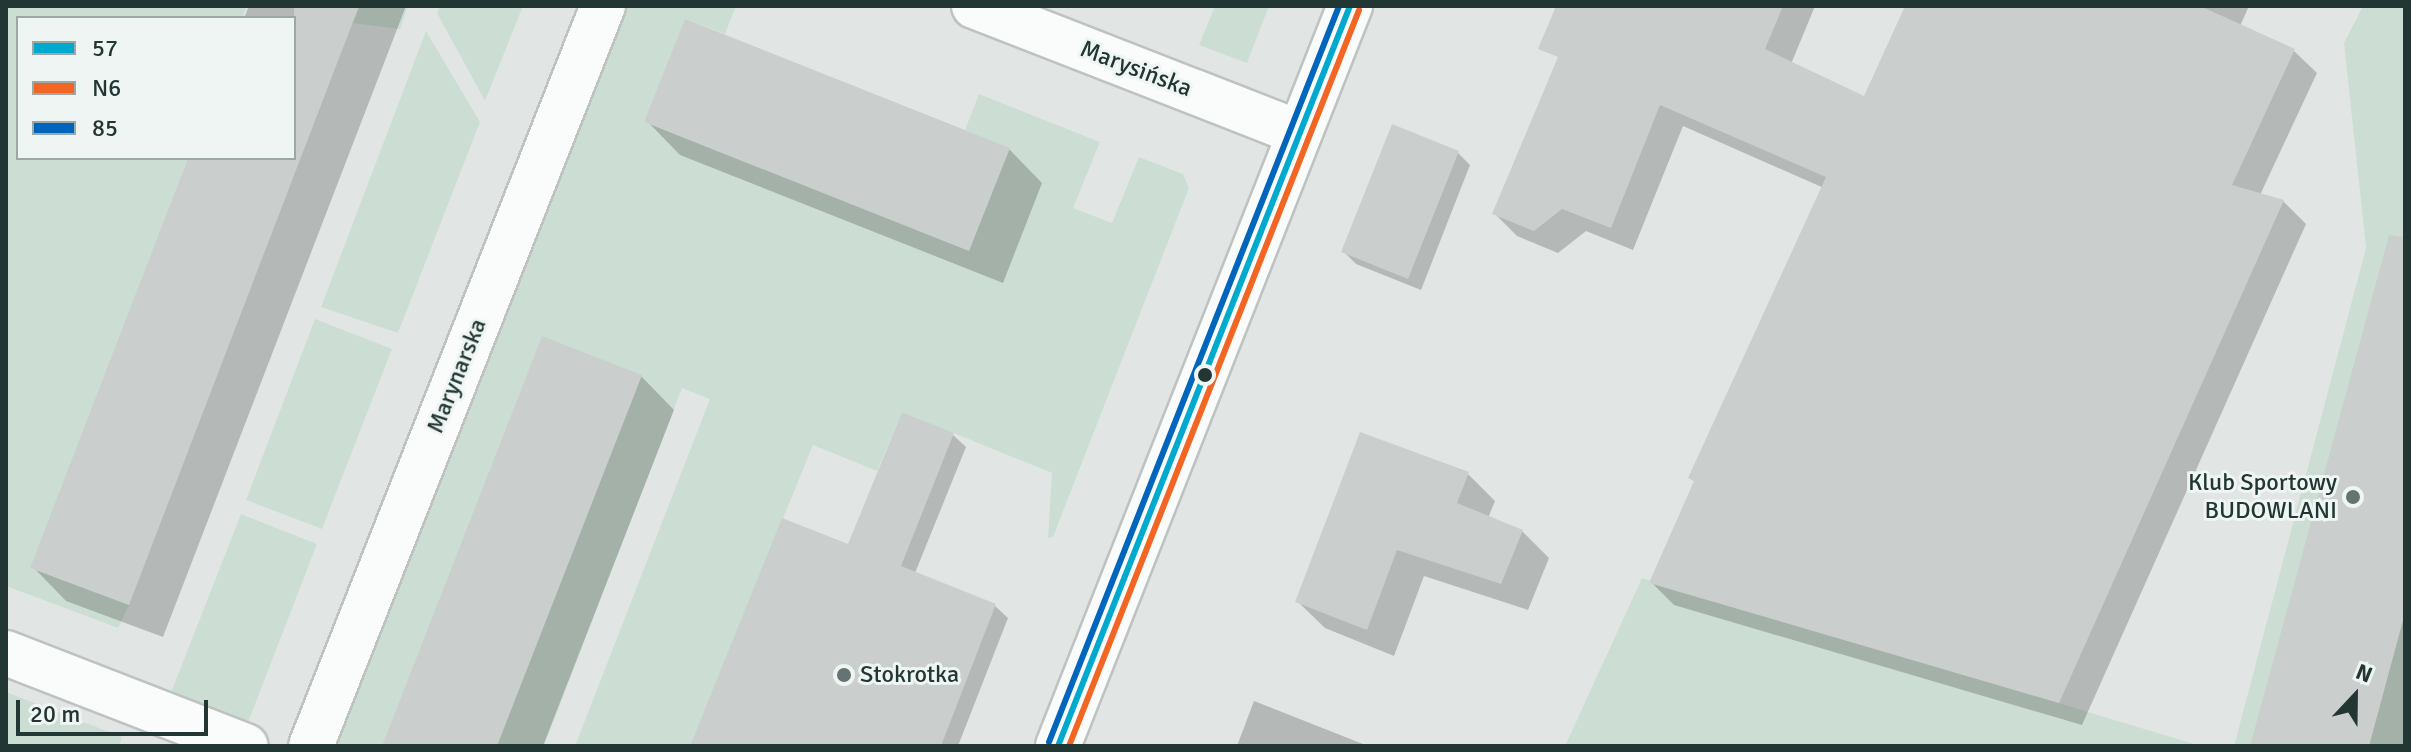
<!DOCTYPE html>
<meta charset="utf-8">
<style>
body{margin:0}
#map{position:relative;width:2411px;height:752px;overflow:hidden;background:#e1e6e5;font-family:Signika,sans-serif}
div>[style]{position:absolute}
[style*='--x']{left:calc(var(--x)*1px);top:calc(var(--y)*1px);width:calc(var(--w)*1px);rotate:calc(var(--a)*1deg)}
.green>*{inset:0;background:#ccded4}
.shadow>*{inset:0;background:#0003}
.building>*{inset:0;background:#cacfce}
.roads{filter:drop-shadow(2px 0 #bec3c2) drop-shadow(-2px 0 #bec3c2) drop-shadow(0 2px #bec3c2) drop-shadow(0 -2px #bec3c2)}
.street>*{height:44px;margin:-22px;padding:0 22px;transform-origin:22px;border-radius:22px;background:#fafbfb}
.bus-1>*{height:6px;margin:-3px;padding:0 3px;transform-origin:3px;border-radius:3px;background:#00a9ce}
.bus-2>*{height:6px;margin:-3px;padding:0 3px;transform-origin:3px;border-radius:3px;background:#f26522}
.bus-3>*{height:6px;margin:-3px;padding:0 3px;transform-origin:3px;border-radius:3px;background:#0065bd}
.dots>*{width:22px;height:22px;translate:-50% -50%;box-sizing:border-box;border:4px solid #eff5f3;border-radius:50%}
span{translate:-50% -50%;white-space:nowrap;text-align:center;line-height:1.15;-webkit-text-stroke:6px #eff5f3;paint-order:stroke}
.street-label{font-size:24px;color:#223634}
.poi-label{font-size:24px;color:#223634}
.right{translate:-100% -50%;text-align:right}
.left{translate:0 -50%;text-align:left}
.frame{position:absolute;inset:0;border:8px solid #223634;pointer-events:none}
.legend{position:absolute;left:16px;top:16px;width:280px;height:144px;box-sizing:border-box;background:#eff5f3;border:2px solid #9da9a7;margin:0;padding:10px 14px;list-style:none;font-size:24px;color:#223634}
.legend li{display:flex;align-items:center;gap:16px;height:40px}
.legend b{width:40px;border:2px solid #9da9a7}
.north{position:absolute;left:2315px;top:656px;width:80px;height:80px;-webkit-text-stroke:6px #eff5f3;paint-order:stroke;rotate:22deg;font-size:22px;font-weight:700;line-height:32px;text-align:center;color:#223634}
.north::after{content:'';display:block;margin:auto;width:28px;height:36px;background:#223634;clip-path:polygon(50% 0,100% 100%,50% 72%,0 100%)}
.scale{position:absolute;left:16px;top:700px;width:192px;height:36px;box-sizing:border-box;border:4px solid #223634;border-top:0;padding-left:10px;font-size:24px;line-height:28px;white-space:nowrap;color:#223634;-webkit-text-stroke:6px #eff5f3;paint-order:stroke}
</style>
<div id="map">
<div class="green">
<i style="clip-path:polygon(6px 6px,247px 6px,242px 18px,18px 18px,18px 158px,188px 158px,31px 568px,129px 605px,118px 628px,6px 586px)"></i>
<i style="clip-path:polygon(360px 6px,408px 6px,400px 29px,353px 23px)"></i>
<i style="clip-path:polygon(440px 6px,523px 6px,485px 101px,437px 13px)"></i>
<i style="clip-path:polygon(620px 6px,736px 6px,725px 34px,685px 19px,1010px 148px,965px 130px,979px 94px,1100px 142px,1073px 208px,1112px 223px,1139px 157px,1183px 174px,1189px 188px,1053px 537px,1048px 538px,1052px 473px,902px 412px,877px 471px,813px 445px,690px 746px,575px 746px,710px 399px,682px 388px,544px 746px,334px 746px)"></i>
<i style="clip-path:polygon(1215px 6px,1269px 6px,1247px 63px,1199px 45px)"></i>
<i style="clip-path:polygon(2363px 6px,2405px 6px,2405px 746px,2234px 746px,2366px 248px,2344px 43px)"></i>
<i style="clip-path:polygon(426px 31px,480px 122px,398px 333px,321px 307px)"></i>
<i style="clip-path:polygon(315px 319px,392px 349px,322px 529px,246px 500px)"></i>
<i style="clip-path:polygon(241px 514px,317px 544px,247px 725px,170px 695px)"></i>
<i style="clip-path:polygon(1642px 578px,2201px 746px,1565px 746px)"></i>
<i style="clip-path:polygon(6px 692px,122px 737px,119px 746px,6px 746px)"></i>
</div>
<div class="shadow">
<i style="clip-path:polygon(249px 6px,406px 6px,163px 637px,66px 601px,33px 567px,190px 158px,294px 158px,294px 18px,244px 18px)"></i>
<i style="clip-path:polygon(1692px 6px,1815px 6px,1791px 64px,1865px 99px,1907px 6px,2249px 6px,2240px 26px,2294px 51px,2317px 73px,2260px 195px,2283px 201px,2306px 224px,2082px 725px,1674px 605px,1651px 582px,1695px 482px,1690px 478px,1824px 188px,1683px 126px,1633px 250px,1586px 231px,1558px 253px,1517px 236px,1494px 213px)"></i>
<i style="clip-path:polygon(647px 121px,1009px 149px,1042px 183px,1003px 283px,680px 155px)"></i>
<i style="clip-path:polygon(1458px 153px,1470px 165px,1421px 290px,1356px 264px,1343px 251px)"></i>
<i style="clip-path:polygon(2405px 275px,2405px 746px,2252px 746px)"></i>
<i style="clip-path:polygon(641px 376px,674px 410px,543px 746px,384px 746px)"></i>
<i style="clip-path:polygon(953px 435px,966px 447px,915px 573px,995px 606px,1008px 618px,958px 746px,692px 746px,849px 547px)"></i>
<i style="clip-path:polygon(1468px 474px,1495px 501px,1488px 518px,1522px 531px,1549px 558px,1528px 610px,1424px 576px,1394px 656px,1325px 628px,1297px 601px)"></i>
<i style="clip-path:polygon(1254px 701px,1368px 746px,1237px 746px)"></i>
</div>
<div class="building">
<i style="clip-path:polygon(294px 6px,359px 6px,129px 605px,30px 568px,188px 158px,294px 158px)"></i>
<i style="clip-path:polygon(1556px 6px,1783px 6px,1765px 49px,1864px 96px,1905px 6px,2200px 6px,2295px 49px,2232px 185px,2284px 200px,2059px 703px,1649px 583px,1694px 481px,1688px 478px,1826px 177px,1660px 105px,1611px 228px,1562px 209px,1534px 231px,1492px 214px,1558px 57px,1538px 49px)"></i>
<i style="clip-path:polygon(685px 19px,1010px 148px,969px 251px,644px 122px)"></i>
<i style="clip-path:polygon(1392px 124px,1459px 151px,1408px 279px,1341px 252px)"></i>
<i style="clip-path:polygon(2389px 235px,2405px 237px,2405px 613px,2369px 746px,2250px 746px)"></i>
<i style="clip-path:polygon(542px 336px,642px 375px,497px 746px,382px 746px)"></i>
<i style="clip-path:polygon(902px 412px,954px 433px,901px 566px,996px 604px,941px 746px,690px 746px,782px 518px,848px 544px)"></i>
<i style="clip-path:polygon(1360px 432px,1469px 472px,1457px 503px,1523px 530px,1501px 584px,1397px 550px,1367px 630px,1295px 602px)"></i>
</div>
<div class="roads">
<div class="street">
<i style="--x:974;--y:6;--w:348;--a:21.3"></i>
<i style="--x:6;--y:653;--w:257;--a:21.2"></i>
<i style="--x:311;--y:746;--w:796;--a:-68.47"></i>
<i style="--x:1058;--y:746;--w:796;--a:-68.47"></i>
</div>
</div>
<div class="bus-1">
<i style="--x:1058;--y:746;--w:796;--a:-68.47"></i>
</div>
<div class="bus-2">
<i style="--x:1069;--y:746;--w:791;--a:-68.49"></i>
</div>
<div class="bus-3">
<i style="--x:1049;--y:742;--w:791;--a:-68.49"></i>
</div>
<div class="dots">
<i style="left:1205px;top:375px;background:#223634"></i>
<i style="left:2353px;top:497px;background:#657472"></i>
<i style="left:844px;top:675px;background:#657472"></i>
</div>
<div class="street-label">
<span style="left:1136px;top:69px;rotate:21deg">Marysińska</span>
<span style="left:457px;top:376px;rotate:-68deg">Marynarska</span>
</div>
<div class="poi-label">
<span class="right" style="left:2337px;top:497px">Klub Sportowy<br>BUDOWLANI</span>
<span class="left" style="left:860px;top:675px">Stokrotka</span>
</div>
<div class="frame"></div>
<ul class="legend">
<li><b style="height:10px;background:#00a9ce"></b>57</li>
<li><b style="height:10px;background:#f26522"></b>N6</li>
<li><b style="height:10px;background:#0065bd"></b>85</li>
</ul>
<div class="north">N</div>
<div class="scale">20 m</div>
</div>
